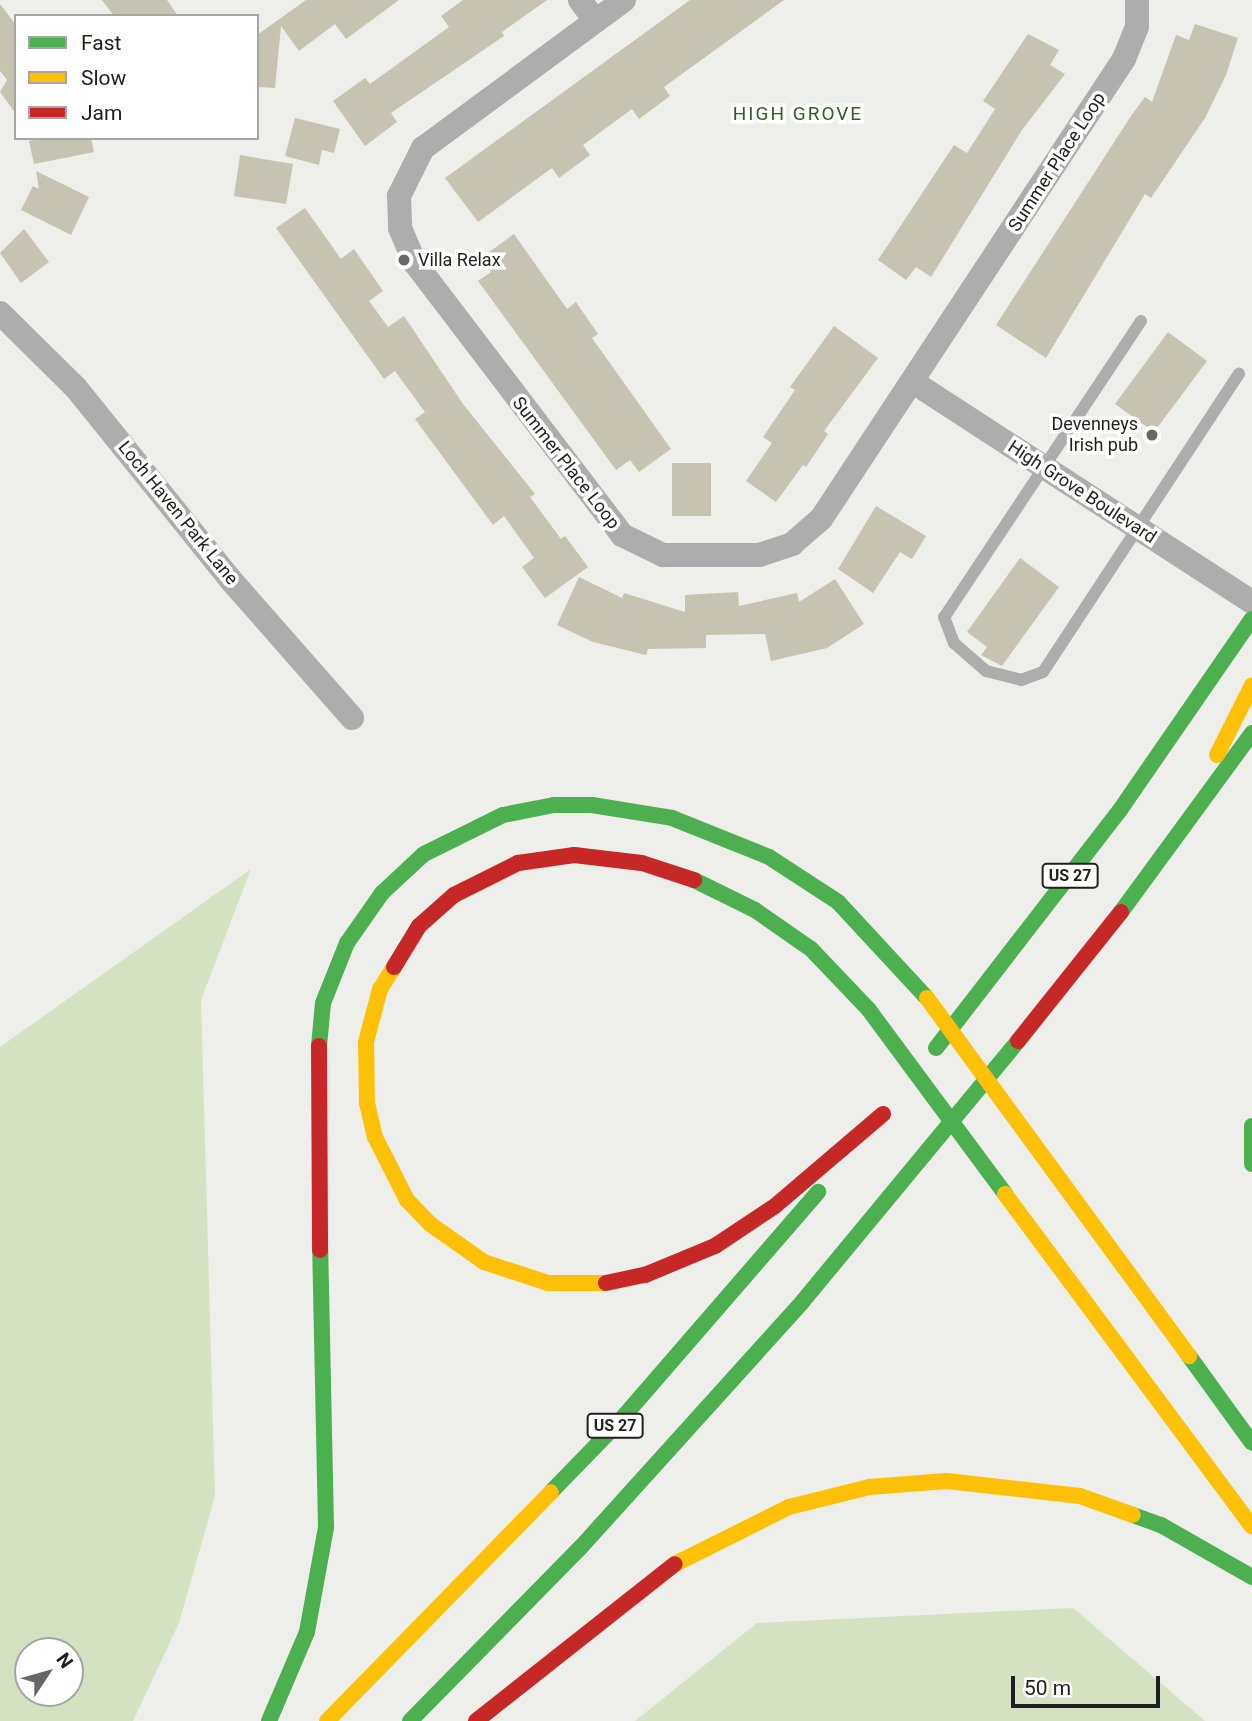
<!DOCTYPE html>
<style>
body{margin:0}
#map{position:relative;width:1252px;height:1721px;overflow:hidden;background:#eeeeea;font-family:Roboto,sans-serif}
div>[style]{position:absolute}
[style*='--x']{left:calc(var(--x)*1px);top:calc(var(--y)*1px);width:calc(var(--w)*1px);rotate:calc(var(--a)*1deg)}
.green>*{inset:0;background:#d5e2c2}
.building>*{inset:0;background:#c6c3b2}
.lane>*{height:12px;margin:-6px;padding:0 6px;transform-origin:6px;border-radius:6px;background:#aeadad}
.street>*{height:24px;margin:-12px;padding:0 12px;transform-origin:12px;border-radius:12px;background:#aeadad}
.fast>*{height:16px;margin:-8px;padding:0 8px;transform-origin:8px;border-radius:8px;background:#4caf50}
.slow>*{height:16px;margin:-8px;padding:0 8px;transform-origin:8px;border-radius:8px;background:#ffc107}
.jam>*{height:16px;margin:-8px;padding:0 8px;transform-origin:8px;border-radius:8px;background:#c62828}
.dots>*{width:19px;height:19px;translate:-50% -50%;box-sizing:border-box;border:4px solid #fff;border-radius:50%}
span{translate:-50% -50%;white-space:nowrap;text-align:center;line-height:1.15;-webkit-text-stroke:7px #fff;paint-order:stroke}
.shield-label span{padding:2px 5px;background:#fff;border:2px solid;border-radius:5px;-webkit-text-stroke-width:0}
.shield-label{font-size:16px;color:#1f1f1d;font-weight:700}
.street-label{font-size:18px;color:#1f1f1d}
.poi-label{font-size:18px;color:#1f1f1d}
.left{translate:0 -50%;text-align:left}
.right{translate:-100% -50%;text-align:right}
.neighbourhood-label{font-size:19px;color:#355c1f;letter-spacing:2px}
.legend{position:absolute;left:14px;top:14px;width:245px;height:126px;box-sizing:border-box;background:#fff;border:2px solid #a5a5a5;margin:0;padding:9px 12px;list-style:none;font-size:21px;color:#1f1f1d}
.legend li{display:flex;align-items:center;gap:14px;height:35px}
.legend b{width:35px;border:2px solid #a5a5a5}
.north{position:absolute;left:14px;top:1637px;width:70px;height:70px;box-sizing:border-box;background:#fff;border:2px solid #a5a5a5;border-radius:50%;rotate:54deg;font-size:19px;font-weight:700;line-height:28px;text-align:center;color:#1f1f1d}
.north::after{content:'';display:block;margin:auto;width:24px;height:32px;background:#676765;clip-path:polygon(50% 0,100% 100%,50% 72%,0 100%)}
.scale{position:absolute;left:1011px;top:1676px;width:149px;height:32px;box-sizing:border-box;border:4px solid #1f1f1d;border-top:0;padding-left:9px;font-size:21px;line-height:24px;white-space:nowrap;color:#1f1f1d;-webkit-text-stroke:5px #fff;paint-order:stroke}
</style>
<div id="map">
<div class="green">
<i style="clip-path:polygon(evenodd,251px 869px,201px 1000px,215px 1496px,179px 1623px,133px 1721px,0 1721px,0 1047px,251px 869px,28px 1651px,70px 1651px,70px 1693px,28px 1693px,28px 1651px)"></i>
<i style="clip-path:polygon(1073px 1608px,1205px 1721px,635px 1721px,757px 1623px)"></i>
</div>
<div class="building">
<i style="clip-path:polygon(102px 0,167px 0,178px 16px,114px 16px)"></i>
<i style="clip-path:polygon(306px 0,399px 0,346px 39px,335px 24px,299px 51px,281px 26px,275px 88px,257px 87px,257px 35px)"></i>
<i style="clip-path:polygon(463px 0,547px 0,502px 32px,504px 36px,391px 113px,397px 122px,365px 146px,333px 101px,365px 78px,370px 84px,449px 27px,441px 16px)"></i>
<i style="clip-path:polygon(690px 0,784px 0,664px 87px,670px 96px,639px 119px,632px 109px,583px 145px,590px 155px,559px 178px,552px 168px,478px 222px,445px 178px)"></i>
<i style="clip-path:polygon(0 4px,16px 25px,16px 114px,0 92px,7px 80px,0 71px)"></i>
<i style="clip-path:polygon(1195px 24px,1238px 38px,1226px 75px,1205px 118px,1151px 198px,1145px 194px,1046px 358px,996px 325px,1131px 116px,1145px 97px,1152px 102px,1176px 35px,1189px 40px)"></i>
<i style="clip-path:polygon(1028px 34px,1059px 50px,1050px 65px,1065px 74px,1022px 130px,931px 277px,916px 267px,906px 280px,878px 260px,954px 145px,967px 153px,995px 109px,983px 101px)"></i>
<i style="clip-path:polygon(295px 118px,340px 129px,334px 153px,322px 150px,319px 165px,285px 156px)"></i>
<i style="clip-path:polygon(41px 138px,91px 138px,94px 152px,34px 164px,29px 141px)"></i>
<i style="clip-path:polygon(240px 155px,293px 164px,286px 204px,234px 196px)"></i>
<i style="clip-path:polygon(36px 171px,89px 197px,71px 235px,21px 210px,33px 186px,39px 189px)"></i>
<i style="clip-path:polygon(305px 208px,341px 259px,354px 249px,383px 291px,369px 301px,388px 327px,404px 316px,463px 404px,535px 494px,530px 497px,561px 539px,565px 536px,588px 567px,545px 598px,522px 567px,534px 558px,504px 516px,493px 525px,415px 419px,425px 412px,395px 371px,384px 379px,276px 228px)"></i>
<i style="clip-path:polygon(24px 229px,49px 262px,21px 283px,0 253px)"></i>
<i style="clip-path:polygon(514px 234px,567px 309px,576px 302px,598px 334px,592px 338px,671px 449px,639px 472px,630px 460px,616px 470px,478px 281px,491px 272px,481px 258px)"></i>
<i style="clip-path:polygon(834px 326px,878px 358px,824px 431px,828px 434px,806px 467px,803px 465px,776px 502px,746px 481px,772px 443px,763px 437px,795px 390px,790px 387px)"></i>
<i style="clip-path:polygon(1168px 332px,1207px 361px,1154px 432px,1115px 404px)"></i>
<i style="clip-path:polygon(672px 463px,711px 463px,711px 516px,672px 516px)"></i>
<i style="clip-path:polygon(876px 506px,926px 536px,912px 559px,900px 552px,873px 593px,838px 569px)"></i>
<i style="clip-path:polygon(1020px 558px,1059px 587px,1002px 666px,981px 655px,987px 647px,967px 632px)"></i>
<i style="clip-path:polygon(579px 577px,622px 598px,624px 593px,685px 612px,685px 595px,738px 592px,739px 606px,797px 593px,799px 602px,835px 579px,864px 624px,827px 648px,771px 661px,765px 634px,706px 635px,706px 648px,648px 649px,646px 655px,593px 642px,557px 625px)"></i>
</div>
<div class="lane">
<i style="--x:1141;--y:321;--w:356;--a:123.6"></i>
<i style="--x:944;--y:617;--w:28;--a:69"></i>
<i style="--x:954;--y:643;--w:43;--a:41.2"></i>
<i style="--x:986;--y:671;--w:36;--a:14"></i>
<i style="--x:1021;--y:680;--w:23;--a:-20"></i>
<i style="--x:1043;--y:672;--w:357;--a:-56.7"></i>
</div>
<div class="street">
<i style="--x:580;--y:0;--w:26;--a:54"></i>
<i style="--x:624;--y:0;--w:250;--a:143.6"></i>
<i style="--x:423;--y:148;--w:54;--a:116.6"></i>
<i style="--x:399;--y:196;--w:32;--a:88"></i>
<i style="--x:400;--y:228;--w:38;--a:67"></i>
<i style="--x:415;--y:263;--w:342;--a:52.7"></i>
<i style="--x:622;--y:535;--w:46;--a:26"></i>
<i style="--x:663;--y:555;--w:96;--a:0"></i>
<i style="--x:759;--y:555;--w:35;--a:-18"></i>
<i style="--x:792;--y:544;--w:38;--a:-41"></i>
<i style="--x:821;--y:519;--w:551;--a:-56.63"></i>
<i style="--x:1124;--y:59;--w:35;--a:-68"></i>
<i style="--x:1137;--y:26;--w:26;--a:-90"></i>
<i style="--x:0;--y:313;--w:107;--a:44.6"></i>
<i style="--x:76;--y:388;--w:245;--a:51.1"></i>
<i style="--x:230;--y:579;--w:185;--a:48.7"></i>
<i style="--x:913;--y:382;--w:404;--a:33"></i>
</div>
<div class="fast">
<i style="--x:694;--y:880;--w:68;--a:26.2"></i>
<i style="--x:755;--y:910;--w:68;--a:34.9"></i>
<i style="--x:811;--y:949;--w:84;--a:46.4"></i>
<i style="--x:869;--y:1010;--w:229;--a:53.5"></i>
<i style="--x:1121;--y:912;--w:222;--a:-53.8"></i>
<i style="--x:319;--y:1046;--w:43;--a:-84.7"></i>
<i style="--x:323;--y:1003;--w:65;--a:-68.2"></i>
<i style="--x:347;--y:943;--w:61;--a:-55"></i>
<i style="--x:382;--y:893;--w:57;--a:-42.9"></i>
<i style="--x:424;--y:854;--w:88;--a:-26.3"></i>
<i style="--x:503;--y:815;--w:52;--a:-11.1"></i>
<i style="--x:554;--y:805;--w:38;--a:0"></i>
<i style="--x:592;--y:805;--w:81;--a:9.2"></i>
<i style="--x:672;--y:818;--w:105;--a:21.9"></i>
<i style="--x:769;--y:857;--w:82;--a:33.1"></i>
<i style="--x:838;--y:902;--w:131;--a:47.2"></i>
<i style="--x:936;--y:1048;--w:301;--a:-52.3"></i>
<i style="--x:1120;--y:810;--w:232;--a:-55.4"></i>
<i style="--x:1252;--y:1126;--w:38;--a:90"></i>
<i style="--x:1189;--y:1356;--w:107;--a:54.1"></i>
<i style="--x:551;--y:1492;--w:96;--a:-45.8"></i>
<i style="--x:618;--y:1423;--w:306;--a:-49.1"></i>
<i style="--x:1133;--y:1515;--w:30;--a:20"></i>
<i style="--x:1161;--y:1525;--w:105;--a:29.7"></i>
<i style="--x:269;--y:1721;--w:97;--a:-66.9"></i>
<i style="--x:307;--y:1632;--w:107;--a:-79.7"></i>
<i style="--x:326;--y:1527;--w:277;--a:-91.2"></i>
<i style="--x:410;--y:1721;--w:244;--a:-45.5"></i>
<i style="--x:581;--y:1547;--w:331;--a:-47.9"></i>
<i style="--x:803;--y:1301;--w:337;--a:-50.4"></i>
</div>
<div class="slow">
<i style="--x:1217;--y:755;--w:78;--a:-63.4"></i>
<i style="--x:394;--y:967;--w:26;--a:122"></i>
<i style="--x:380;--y:989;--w:55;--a:104.8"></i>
<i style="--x:366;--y:1042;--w:61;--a:89.1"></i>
<i style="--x:367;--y:1103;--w:35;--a:77"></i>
<i style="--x:375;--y:1137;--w:71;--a:63.1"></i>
<i style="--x:407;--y:1200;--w:33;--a:46"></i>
<i style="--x:430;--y:1224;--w:66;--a:35.1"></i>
<i style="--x:484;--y:1262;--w:67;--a:18.2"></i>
<i style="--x:548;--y:1283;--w:58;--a:0"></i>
<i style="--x:927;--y:998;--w:444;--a:53.8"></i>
<i style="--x:1005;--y:1194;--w:414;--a:53.4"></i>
<i style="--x:675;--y:1564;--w:127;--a:-26.6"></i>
<i style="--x:789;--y:1507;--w:82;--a:-14"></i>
<i style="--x:869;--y:1487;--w:78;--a:-4.4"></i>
<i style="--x:947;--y:1481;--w:134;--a:6.4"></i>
<i style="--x:1080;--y:1496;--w:56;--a:19.7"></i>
<i style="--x:327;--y:1721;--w:320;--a:-45.6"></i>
</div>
<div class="jam">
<i style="--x:394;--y:967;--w:48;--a:-58.6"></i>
<i style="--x:419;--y:926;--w:47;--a:-41.5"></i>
<i style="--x:454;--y:895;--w:72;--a:-26.6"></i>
<i style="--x:518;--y:863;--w:57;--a:-8.1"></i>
<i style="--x:574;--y:855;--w:68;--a:6.7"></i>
<i style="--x:642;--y:863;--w:55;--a:18.1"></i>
<i style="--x:1018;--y:1041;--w:165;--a:-51.4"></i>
<i style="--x:319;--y:1046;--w:204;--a:89.7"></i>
<i style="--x:606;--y:1283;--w:40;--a:-12"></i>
<i style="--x:645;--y:1275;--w:76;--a:-22.5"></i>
<i style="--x:715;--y:1246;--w:72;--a:-33.7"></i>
<i style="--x:775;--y:1206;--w:142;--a:-40.4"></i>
<i style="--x:476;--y:1721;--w:253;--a:-38.3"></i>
</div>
<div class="dots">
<i style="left:404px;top:260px;background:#676765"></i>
<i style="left:1152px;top:435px;background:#676765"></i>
</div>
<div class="shield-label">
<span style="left:1070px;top:876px">US 27</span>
<span style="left:615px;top:1426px">US 27</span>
</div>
<div class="street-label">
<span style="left:1057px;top:162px;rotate:-57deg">Summer Place Loop</span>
<span style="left:566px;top:463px;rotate:52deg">Summer Place Loop</span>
<span style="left:1082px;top:492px;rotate:33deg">High Grove Boulevard</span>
<span style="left:178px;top:513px;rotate:51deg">Loch Haven Park Lane</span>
</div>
<div class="poi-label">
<span class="left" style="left:418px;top:260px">Villa Relax</span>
<span class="right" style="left:1138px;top:435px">Devenneys<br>Irish pub</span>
</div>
<div class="neighbourhood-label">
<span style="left:798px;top:114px">HIGH GROVE</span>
</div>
<ul class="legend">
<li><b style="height:9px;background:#4caf50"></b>Fast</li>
<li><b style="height:9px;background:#ffc107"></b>Slow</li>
<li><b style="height:9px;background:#c62828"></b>Jam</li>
</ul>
<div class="north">N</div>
<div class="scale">50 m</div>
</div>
